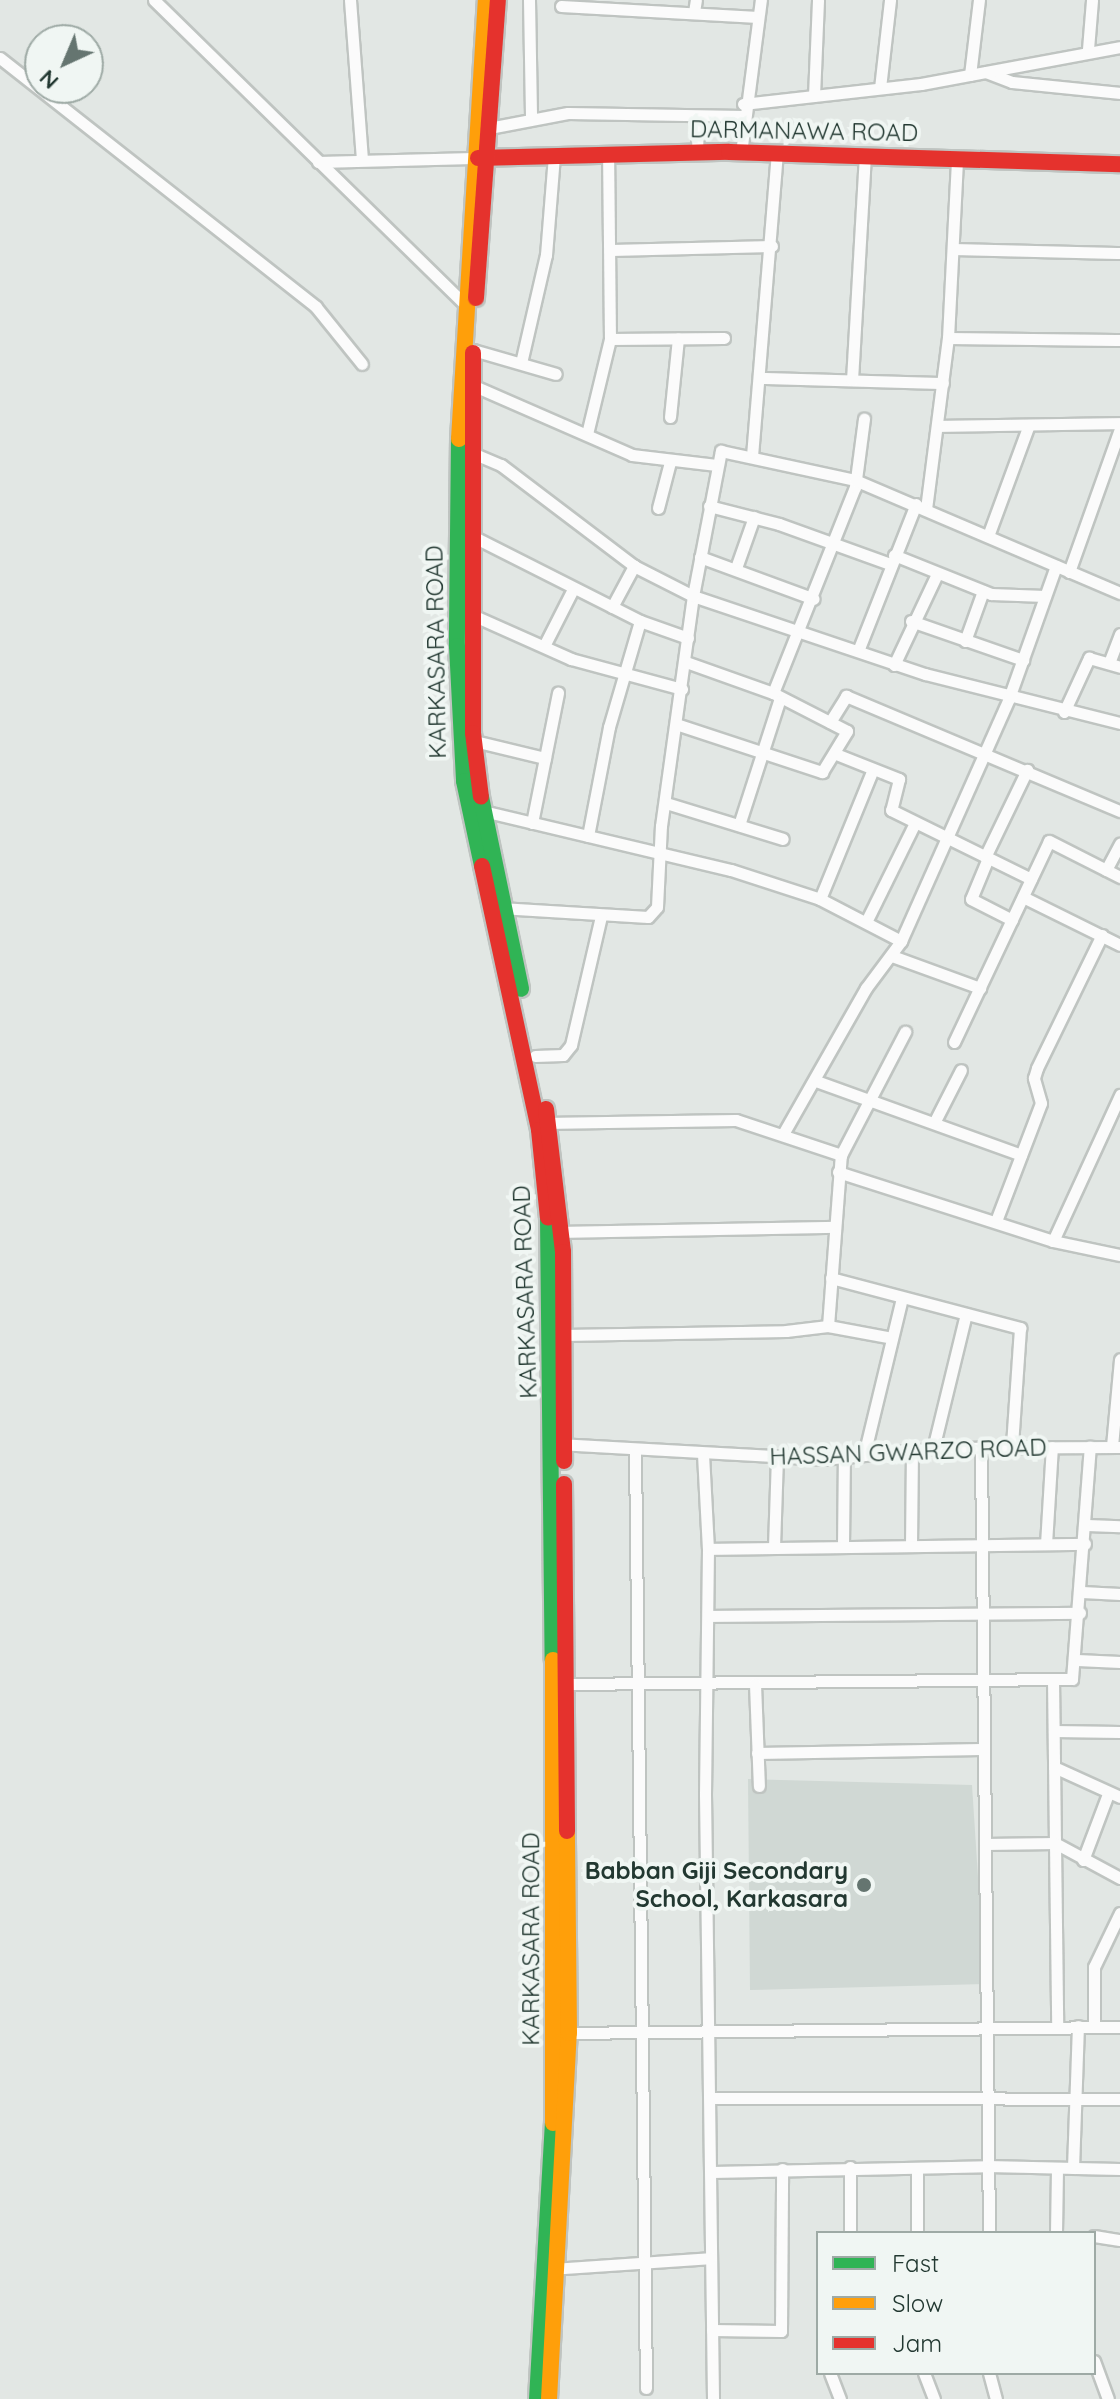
<!DOCTYPE html>
<style>
body{margin:0}
#map{position:relative;width:1120px;height:2399px;overflow:hidden;background:#e2e7e4;font-family:Quicksand,sans-serif}
div>[style]{position:absolute}
[style*='--x']{left:calc(var(--x)*1px);top:calc(var(--y)*1px);width:calc(var(--w)*1px);rotate:calc(var(--a)*1deg)}
.built>*{inset:0;background:#d0d8d4}
.roads{filter:drop-shadow(2px 0 #bfc4c1) drop-shadow(-2px 0 #bfc4c1) drop-shadow(0 2px #bfc4c1) drop-shadow(0 -2px #bfc4c1)}
.street>*{height:11px;margin:-5.5px;padding:0 5.5px;transform-origin:5.5px;border-radius:5.5px;background:#fbfbfb}
.fast>*{height:16px;margin:-8px;padding:0 8px;transform-origin:8px;border-radius:8px;background:#30b455}
.slow>*{height:16px;margin:-8px;padding:0 8px;transform-origin:8px;border-radius:8px;background:#ff9f0a}
.jam>*{height:16px;margin:-8px;padding:0 8px;transform-origin:8px;border-radius:8px;background:#e5322d}
.dots>*{width:22px;height:22px;translate:-50% -50%;box-sizing:border-box;border:4px solid #f0f6f3;border-radius:50%}
span{translate:-50% -50%;white-space:nowrap;text-align:center;line-height:1.15;-webkit-text-stroke:8px #f0f6f3;paint-order:stroke}
.street-label{font-size:24px;color:#223831}
.poi-label{font-size:24px;color:#223831;font-weight:700}
.right{translate:-100% -50%;text-align:right}
.legend{position:absolute;left:816px;top:2231px;width:280px;height:144px;box-sizing:border-box;background:#f0f6f3;border:2px solid #9eaaa5;margin:0;padding:10px 14px;list-style:none;font-size:24px;color:#223831}
.legend li{display:flex;align-items:center;gap:16px;height:40px}
.legend b{width:40px;border:2px solid #9eaaa5}
.north{position:absolute;left:24px;top:24px;width:80px;height:80px;box-sizing:border-box;background:#f0f6f3;border:2px solid #9eaaa5;border-radius:50%;rotate:224deg;font-size:22px;font-weight:700;line-height:32px;text-align:center;color:#223831}
.north::after{content:'';display:block;margin:auto;width:28px;height:36px;background:#657570;clip-path:polygon(50% 0,100% 100%,50% 72%,0 100%)}
</style>
<div id="map">
<div class="built">
<i style="clip-path:polygon(748px 1779px,972px 1785px,985px 1984px,750px 1990px)"></i>
</div>
<div class="roads">
<div class="street">
<i style="--x:154;--y:0;--w:434;--a:44.4"></i>
<i style="--x:350;--y:0;--w:158;--a:85.7"></i>
<i style="--x:529;--y:0;--w:119;--a:89"></i>
<i style="--x:561;--y:6;--w:197;--a:3.2"></i>
<i style="--x:694;--y:12;--w:12;--a:-81"></i>
<i style="--x:1088;--y:49;--w:49;--a:-85.3"></i>
<i style="--x:0;--y:58;--w:402;--a:38.2"></i>
<i style="--x:316;--y:307;--w:73;--a:51.1"></i>
<i style="--x:986;--y:72;--w:28;--a:21"></i>
<i style="--x:1012;--y:82;--w:109;--a:5.8"></i>
<i style="--x:970;--y:75;--w:76;--a:-83.2"></i>
<i style="--x:880;--y:88;--w:89;--a:-83.5"></i>
<i style="--x:814;--y:96;--w:96;--a:-87.6"></i>
<i style="--x:743;--y:104;--w:179;--a:-6.4"></i>
<i style="--x:921;--y:84;--w:202;--a:-10.5"></i>
<i style="--x:489;--y:128;--w:80;--a:-10.8"></i>
<i style="--x:568;--y:113;--w:175;--a:1"></i>
<i style="--x:697;--y:152;--w:34;--a:-88"></i>
<i style="--x:741;--y:153;--w:154;--a:-82.6"></i>
<i style="--x:318;--y:162;--w:155;--a:-1.5"></i>
<i style="--x:953;--y:249;--w:167;--a:1.4"></i>
<i style="--x:611;--y:250;--w:161;--a:-1.4"></i>
<i style="--x:948;--y:338;--w:172;--a:0.7"></i>
<i style="--x:610;--y:339;--w:114;--a:-0.5"></i>
<i style="--x:473;--y:350;--w:86;--a:16.1"></i>
<i style="--x:521;--y:363;--w:111;--a:-77"></i>
<i style="--x:546;--y:255;--w:100;--a:-85.4"></i>
<i style="--x:762;--y:378;--w:181;--a:1.6"></i>
<i style="--x:852;--y:380;--w:224;--a:-86.7"></i>
<i style="--x:472;--y:385;--w:175;--a:23.6"></i>
<i style="--x:632;--y:455;--w:85;--a:6.8"></i>
<i style="--x:670;--y:417;--w:79;--a:-84.2"></i>
<i style="--x:939;--y:426;--w:181;--a:-0.9"></i>
<i style="--x:587;--y:434;--w:98;--a:-76.4"></i>
<i style="--x:610;--y:339;--w:187;--a:-90.6"></i>
<i style="--x:470;--y:452;--w:34;--a:23"></i>
<i style="--x:501;--y:465;--w:167;--a:37.2"></i>
<i style="--x:634;--y:566;--w:66;--a:27"></i>
<i style="--x:693;--y:596;--w:245;--a:18.6"></i>
<i style="--x:925;--y:674;--w:201;--a:14.1"></i>
<i style="--x:752;--y:456;--w:304;--a:-85.3"></i>
<i style="--x:709;--y:506;--w:72;--a:14.4"></i>
<i style="--x:779;--y:524;--w:118;--a:19.8"></i>
<i style="--x:658;--y:508;--w:48;--a:-75.4"></i>
<i style="--x:926;--y:509;--w:172;--a:-82.7"></i>
<i style="--x:948;--y:338;--w:179;--a:-87.1"></i>
<i style="--x:470;--y:535;--w:191;--a:26.8"></i>
<i style="--x:640;--y:621;--w:51;--a:19.5"></i>
<i style="--x:988;--y:536;--w:116;--a:-69.8"></i>
<i style="--x:894;--y:555;--w:105;--a:21.9"></i>
<i style="--x:991;--y:594;--w:54;--a:2.1"></i>
<i style="--x:700;--y:557;--w:121;--a:20.2"></i>
<i style="--x:736;--y:568;--w:54;--a:-70.6"></i>
<i style="--x:1069;--y:572;--w:152;--a:-70.4"></i>
<i style="--x:612;--y:607;--w:47;--a:-61.8"></i>
<i style="--x:470;--y:614;--w:111;--a:24"></i>
<i style="--x:571;--y:659;--w:115;--a:15.1"></i>
<i style="--x:911;--y:621;--w:119;--a:19.2"></i>
<i style="--x:965;--y:641;--w:53;--a:-70.2"></i>
<i style="--x:544;--y:646;--w:64;--a:-63"></i>
<i style="--x:858;--y:651;--w:158;--a:-68.5"></i>
<i style="--x:1109;--y:663;--w:31;--a:-69"></i>
<i style="--x:894;--y:665;--w:101;--a:-64.7"></i>
<i style="--x:773;--y:693;--w:222;--a:-68.3"></i>
<i style="--x:855;--y:487;--w:69;--a:-82.5"></i>
<i style="--x:1064;--y:712;--w:60;--a:-65.2"></i>
<i style="--x:1089;--y:658;--w:32;--a:16"></i>
<i style="--x:830;--y:722;--w:31;--a:-58"></i>
<i style="--x:846;--y:696;--w:297;--a:22.8"></i>
<i style="--x:679;--y:725;--w:151;--a:18.2"></i>
<i style="--x:822;--y:772;--w:48;--a:-58.6"></i>
<i style="--x:847;--y:731;--w:83;--a:-152.8"></i>
<i style="--x:773;--y:693;--w:92;--a:-160.4"></i>
<i style="--x:474;--y:741;--w:73;--a:13.5"></i>
<i style="--x:836;--y:754;--w:68;--a:21.6"></i>
<i style="--x:899;--y:779;--w:32;--a:104"></i>
<i style="--x:891;--y:810;--w:156;--a:26.2"></i>
<i style="--x:666;--y:803;--w:122;--a:17.1"></i>
<i style="--x:483;--y:811;--w:255;--a:13.4"></i>
<i style="--x:731;--y:870;--w:94;--a:18"></i>
<i style="--x:820;--y:899;--w:91;--a:27.4"></i>
<i style="--x:532;--y:823;--w:133;--a:-78.7"></i>
<i style="--x:739;--y:825;--w:130;--a:-72.1"></i>
<i style="--x:588;--y:836;--w:111;--a:-79.1"></i>
<i style="--x:609;--y:727;--w:110;--a:-73.7"></i>
<i style="--x:985;--y:857;--w:97;--a:-64.2"></i>
<i style="--x:988;--y:858;--w:44;--a:112.5"></i>
<i style="--x:971;--y:899;--w:46;--a:27.1"></i>
<i style="--x:1106;--y:870;--w:30;--a:-62"></i>
<i style="--x:1023;--y:897;--w:108;--a:26.3"></i>
<i style="--x:820;--y:899;--w:140;--a:-67.8"></i>
<i style="--x:500;--y:908;--w:148;--a:3.5"></i>
<i style="--x:648;--y:917;--w:13;--a:-48"></i>
<i style="--x:657;--y:907;--w:81;--a:-87.2"></i>
<i style="--x:661;--y:826;--w:232;--a:-82.1"></i>
<i style="--x:693;--y:596;--w:148;--a:-79.1"></i>
<i style="--x:721;--y:451;--w:137;--a:12.2"></i>
<i style="--x:855;--y:480;--w:288;--a:23.1"></i>
<i style="--x:866;--y:922;--w:110;--a:-63.7"></i>
<i style="--x:892;--y:956;--w:94;--a:20"></i>
<i style="--x:954;--y:1042;--w:222;--a:-64.7"></i>
<i style="--x:1049;--y:841;--w:80;--a:26.9"></i>
<i style="--x:535;--y:1056;--w:28;--a:-2"></i>
<i style="--x:563;--y:1055;--w:13;--a:-51"></i>
<i style="--x:571;--y:1045;--w:132;--a:-76.9"></i>
<i style="--x:816;--y:1081;--w:218;--a:19.8"></i>
<i style="--x:935;--y:1121;--w:57;--a:-63"></i>
<i style="--x:543;--y:1123;--w:193;--a:-0.9"></i>
<i style="--x:736;--y:1120;--w:111;--a:18.4"></i>
<i style="--x:783;--y:1134;--w:168;--a:-60.4"></i>
<i style="--x:866;--y:988;--w:59;--a:-53.3"></i>
<i style="--x:901;--y:941;--w:266;--a:-66"></i>
<i style="--x:1009;--y:698;--w:140;--a:-70.4"></i>
<i style="--x:838;--y:1172;--w:226;--a:17.8"></i>
<i style="--x:1053;--y:1241;--w:68;--a:11.8"></i>
<i style="--x:996;--y:1221;--w:126;--a:-69.1"></i>
<i style="--x:1041;--y:1103;--w:26;--a:-106"></i>
<i style="--x:1034;--y:1078;--w:10;--a:-73"></i>
<i style="--x:1037;--y:1068;--w:148;--a:-64"></i>
<i style="--x:562;--y:1232;--w:271;--a:-1.1"></i>
<i style="--x:1053;--y:1241;--w:161;--a:-65.3"></i>
<i style="--x:831;--y:1278;--w:196;--a:14.8"></i>
<i style="--x:1020;--y:1328;--w:118;--a:93.9"></i>
<i style="--x:828;--y:1326;--w:171;--a:-85.7"></i>
<i style="--x:841;--y:1155;--w:139;--a:-62.5"></i>
<i style="--x:564;--y:1335;--w:222;--a:-1"></i>
<i style="--x:786;--y:1331;--w:42;--a:-6.8"></i>
<i style="--x:828;--y:1326;--w:65;--a:10.6"></i>
<i style="--x:558;--y:1444;--w:265;--a:3.2"></i>
<i style="--x:823;--y:1459;--w:118;--a:-5.4"></i>
<i style="--x:940;--y:1448;--w:180;--a:-0.3"></i>
<i style="--x:1112;--y:1446;--w:87;--a:-84.7"></i>
<i style="--x:981;--y:1447;--w:786;--a:89.42"></i>
<i style="--x:635;--y:1449;--w:939;--a:89.33"></i>
<i style="--x:933;--y:1449;--w:139;--a:-76.3"></i>
<i style="--x:703;--y:1454;--w:95;--a:87"></i>
<i style="--x:708;--y:1549;--w:245;--a:90.7"></i>
<i style="--x:705;--y:1794;--w:605;--a:89.24"></i>
<i style="--x:864;--y:1455;--w:162;--a:-76.4"></i>
<i style="--x:1087;--y:1525;--w:33;--a:2"></i>
<i style="--x:1046;--y:1544;--w:97;--a:-86.5"></i>
<i style="--x:911;--y:1545;--w:94;--a:-89.4"></i>
<i style="--x:843;--y:1546;--w:89;--a:-89.4"></i>
<i style="--x:774;--y:1547;--w:90;--a:-88.1"></i>
<i style="--x:708;--y:1549;--w:377;--a:-0.8"></i>
<i style="--x:1082;--y:1592;--w:38;--a:3"></i>
<i style="--x:708;--y:1616;--w:372;--a:-0.5"></i>
<i style="--x:1077;--y:1660;--w:43;--a:2.7"></i>
<i style="--x:1053;--y:1679;--w:348;--a:89.3"></i>
<i style="--x:565;--y:1684;--w:507;--a:-0.57"></i>
<i style="--x:1072;--y:1679;--w:233;--a:-85.6"></i>
<i style="--x:755;--y:1684;--w:102;--a:87.8"></i>
<i style="--x:1054;--y:1731;--w:66;--a:0.9"></i>
<i style="--x:757;--y:1753;--w:224;--a:-1"></i>
<i style="--x:1054;--y:1767;--w:72;--a:24.4"></i>
<i style="--x:985;--y:1844;--w:70;--a:-0.8"></i>
<i style="--x:1055;--y:1843;--w:74;--a:28.3"></i>
<i style="--x:1083;--y:1860;--w:71;--a:-69.3"></i>
<i style="--x:1094;--y:2026;--w:59;--a:-90"></i>
<i style="--x:1094;--y:1967;--w:60;--a:-64.3"></i>
<i style="--x:564;--y:2033;--w:556;--a:-0.62"></i>
<i style="--x:712;--y:2098;--w:408;--a:0.1"></i>
<i style="--x:850;--y:2167;--w:66;--a:90"></i>
<i style="--x:1073;--y:2168;--w:142;--a:-88"></i>
<i style="--x:712;--y:2172;--w:275;--a:-1.2"></i>
<i style="--x:987;--y:2166;--w:133;--a:1.3"></i>
<i style="--x:917;--y:2233;--w:65;--a:-90"></i>
<i style="--x:1056;--y:2233;--w:65;--a:-89.1"></i>
<i style="--x:1094;--y:2236;--w:26;--a:9"></i>
<i style="--x:551;--y:2269;--w:160;--a:-3.9"></i>
<i style="--x:712;--y:2330;--w:69;--a:0.8"></i>
<i style="--x:781;--y:2331;--w:162;--a:-89.6"></i>
<i style="--x:1094;--y:2361;--w:40;--a:69.8"></i>
<i style="--x:830;--y:2373;--w:28;--a:69"></i>
<i style="--x:924;--y:2373;--w:28;--a:69"></i>
<i style="--x:989;--y:2373;--w:27;--a:75"></i>
</div>
<div class="fast">
<i style="--x:459;--y:439;--w:207;--a:90.6"></i>
<i style="--x:457;--y:646;--w:135;--a:87"></i>
<i style="--x:464;--y:781;--w:87;--a:78"></i>
<i style="--x:481;--y:797;--w:196;--a:78.2"></i>
<i style="--x:548;--y:1218;--w:442;--a:89.4"></i>
<i style="--x:537;--y:2399;--w:276;--a:-86.7"></i>
</div>
<div class="slow">
<i style="--x:459;--y:439;--w:440;--a:-86.5"></i>
<i style="--x:553;--y:2123;--w:463;--a:-90"></i>
<i style="--x:549;--y:2399;--w:367;--a:-86.9"></i>
<i style="--x:569;--y:2033;--w:202;--a:-90.6"></i>
</div>
<div class="jam">
<i style="--x:478;--y:158;--w:251;--a:-1.4"></i>
<i style="--x:729;--y:152;--w:391;--a:1.8"></i>
<i style="--x:476;--y:298;--w:299;--a:-85.8"></i>
<i style="--x:473;--y:353;--w:380;--a:90"></i>
<i style="--x:473;--y:733;--w:64;--a:82.9"></i>
<i style="--x:482;--y:866;--w:270;--a:77.8"></i>
<i style="--x:539;--y:1130;--w:88;--a:84.2"></i>
<i style="--x:546;--y:1109;--w:144;--a:83.2"></i>
<i style="--x:563;--y:1252;--w:209;--a:89.7"></i>
<i style="--x:564;--y:1484;--w:347;--a:89.5"></i>
</div>
</div>
<div class="dots">
<i style="left:864px;top:1885px;background:#657570"></i>
</div>
<div class="street-label">
<span style="left:804px;top:131px;rotate:1deg">DARMANAWA ROAD</span>
<span style="left:436px;top:652px;rotate:-91deg">KARKASARA ROAD</span>
<span style="left:525px;top:1292px;rotate:-92deg">KARKASARA ROAD</span>
<span style="left:908px;top:1452px;rotate:-2deg">HASSAN GWARZO ROAD</span>
<span style="left:531px;top:1939px;rotate:-90deg">KARKASARA ROAD</span>
</div>
<div class="poi-label">
<span class="right" style="left:848px;top:1885px">Babban Giji Secondary<br>School, Karkasara</span>
</div>
<ul class="legend">
<li><b style="height:10px;background:#30b455"></b>Fast</li>
<li><b style="height:10px;background:#ff9f0a"></b>Slow</li>
<li><b style="height:10px;background:#e5322d"></b>Jam</li>
</ul>
<div class="north">N</div>
</div>
